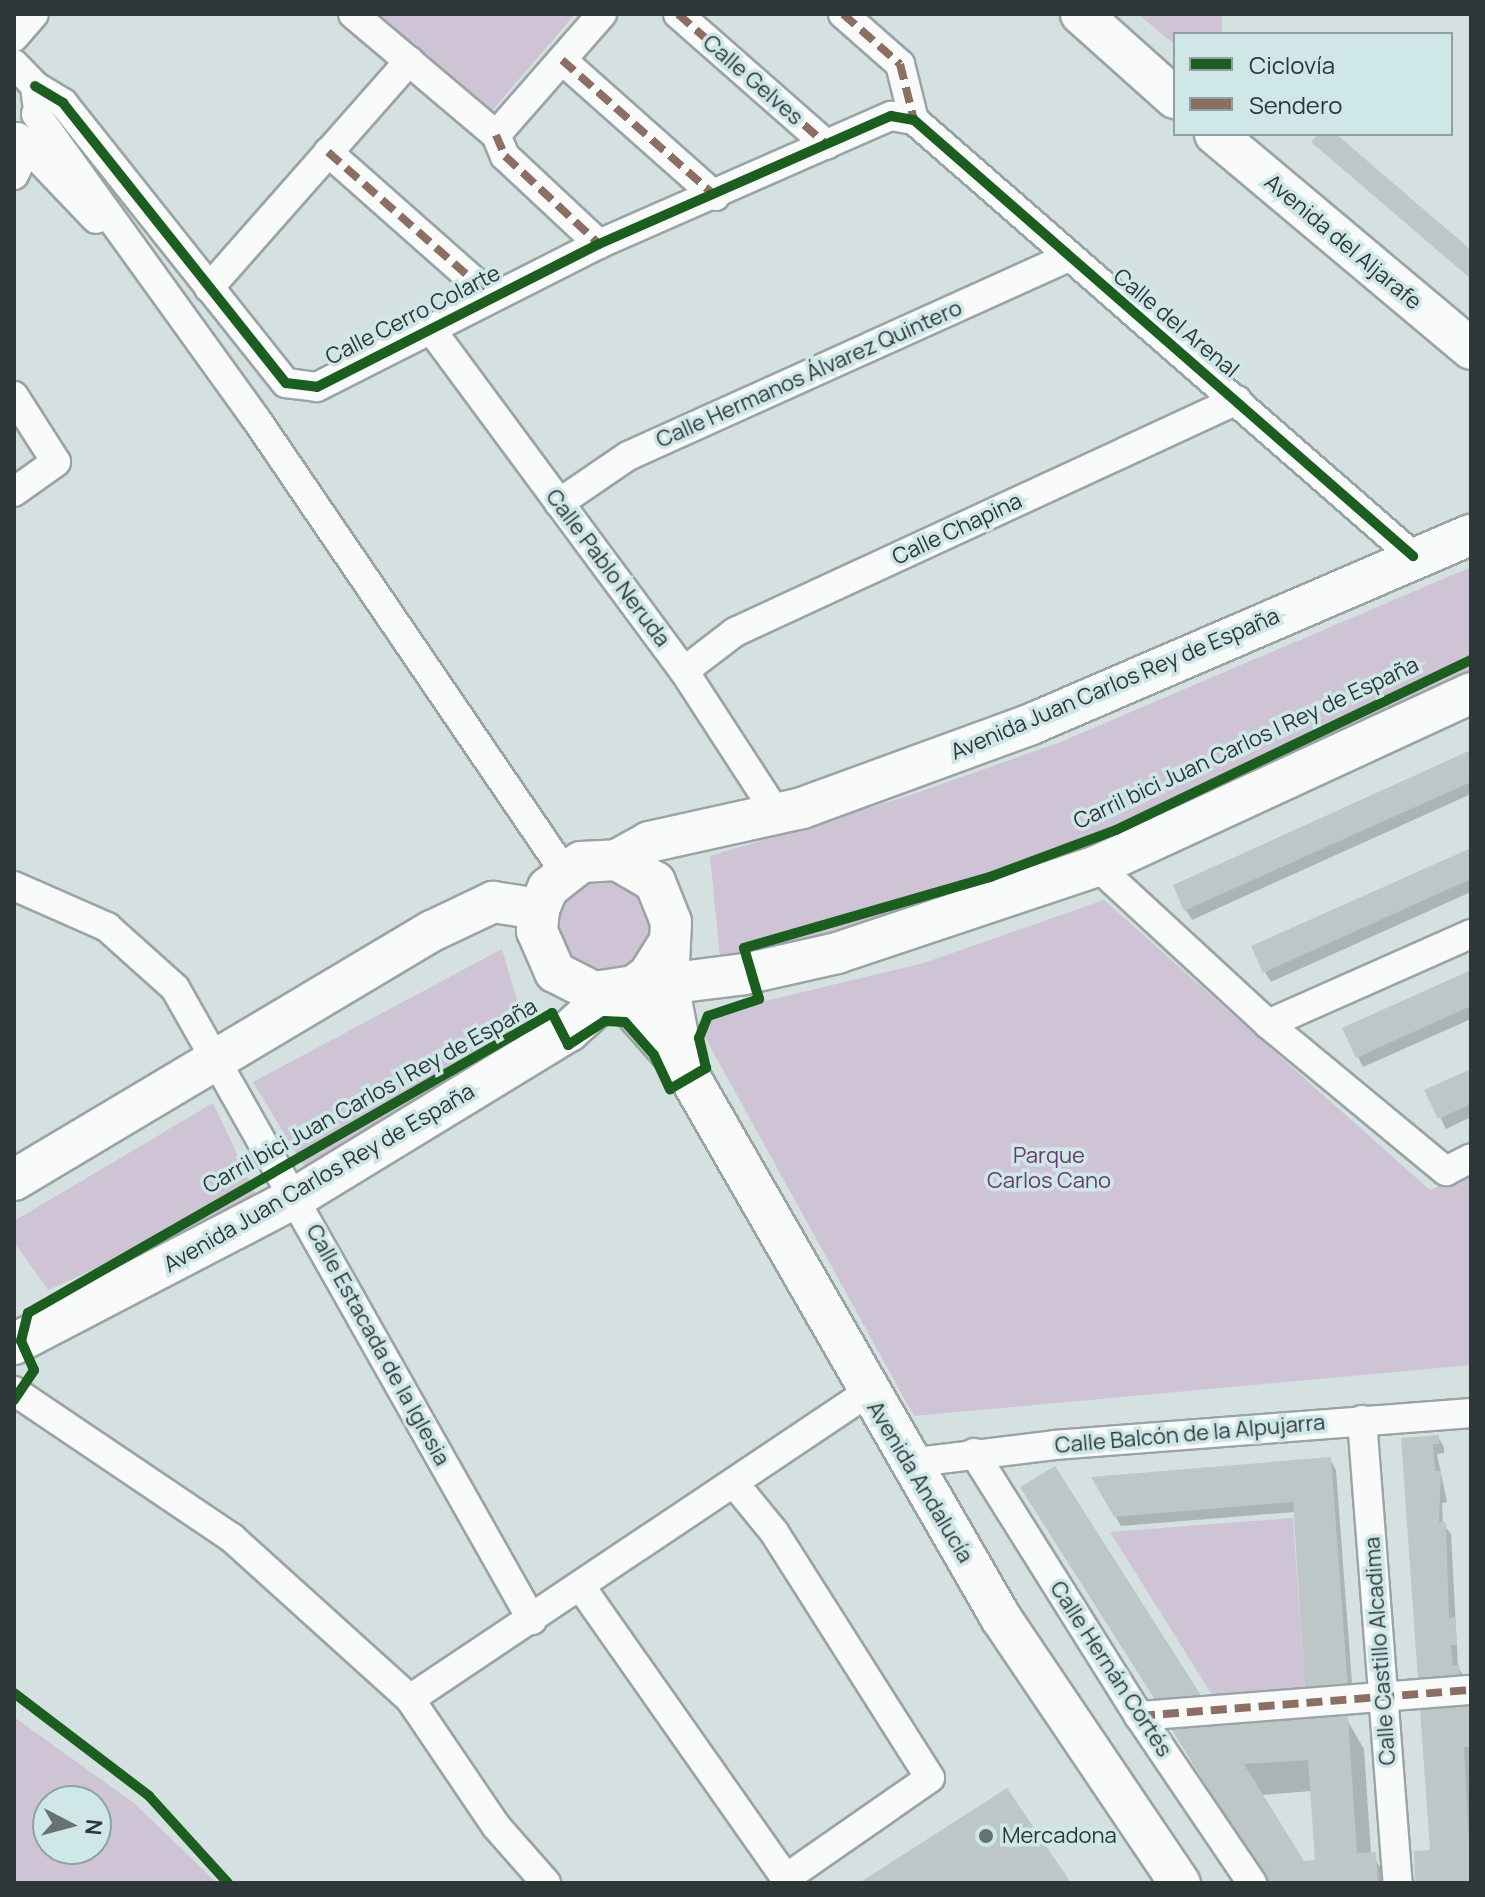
<!DOCTYPE html>
<meta charset="utf-8">
<style>
body{margin:0}
#map{position:relative;width:1485px;height:1897px;overflow:hidden;background:#d5e1e1;font-family:Manrope,sans-serif}
div>[style]{position:absolute}
[style*='--x']{left:calc(var(--x)*1px);top:calc(var(--y)*1px);width:calc(var(--w)*1px);rotate:calc(var(--a)*1deg)}
.green>*{inset:0;background:#cfc4d6}
.round{border-radius:50%}
.shadow>*{inset:0;background:#0003}
.building>*{inset:0;background:#bdc7c7}
.roads{filter:drop-shadow(2px 0 #9ba4a4) drop-shadow(-2px 0 #9ba4a4) drop-shadow(0 2px #9ba4a4) drop-shadow(0 -2px #9ba4a4)}
.street>*{height:28px;margin:-14px;padding:0 14px;transform-origin:14px;border-radius:14px;background:#f9fafa}
.secondary>*{height:40px;margin:-20px;padding:0 20px;transform-origin:20px;border-radius:20px;background:#f9fafa}
.quiet>*{height:8px;margin-top:-4px;transform-origin:0;background:repeating-linear-gradient(90deg,#8d6e63 0 16px,transparent 0 24px)}
.cycleway>*{height:10px;margin:-5px;padding:0 5px;transform-origin:5px;border-radius:5px;background:#1b5e20}
.dots>*{width:22px;height:22px;translate:-50% -50%;box-sizing:border-box;border:4px solid #cfe7e7;border-radius:50%}
span{translate:-50% -50%;white-space:nowrap;text-align:center;line-height:1.15;-webkit-text-stroke:7px #cfe7e7;paint-order:stroke}
.street-label{font-size:22px;color:#2e3738}
.park-label{font-size:22px;color:#683a6d}
.poi-label{font-size:22px;color:#2e3738}
.left{translate:0 -50%;text-align:left}
.frame{position:absolute;inset:0;border:16px solid #2e3738;pointer-events:none}
.legend{position:absolute;left:1173px;top:32px;width:280px;height:104px;box-sizing:border-box;background:#cfe7e7;border:2px solid #8fa1a1;margin:0;padding:10px 14px;list-style:none;font-size:24px;color:#2e3738}
.legend li{display:flex;align-items:center;gap:16px;height:40px}
.legend b{width:40px;border:2px solid #8fa1a1}
.north{position:absolute;left:32px;top:1785px;width:80px;height:80px;box-sizing:border-box;background:#cfe7e7;border:2px solid #8fa1a1;border-radius:50%;rotate:96deg;font-size:22px;font-weight:700;line-height:32px;text-align:center;color:#2e3738}
.north::after{content:'';display:block;margin:auto;width:28px;height:36px;background:#687273;clip-path:polygon(50% 0,100% 100%,50% 72%,0 100%)}
</style>
<div id="map">
<div class="green">
<i style="clip-path:polygon(378px 14px,575px 14px,491px 112px)"></i>
<i style="clip-path:polygon(1138px 14px,1222px 14px,1222px 34px,1175px 34px,1175px 45px)"></i>
<i style="clip-path:polygon(1471px 567px,1471px 675px,1091px 851px,830px 942px,720px 957px,710px 856px,908px 796px,1058px 743px)"></i>
<i class="round" style="left:554px;top:876px;width:98px;height:98px"></i>
<i style="clip-path:polygon(1104px 900px,1430px 1190px,1471px 1171px,1471px 1365px,914px 1416px,701px 1030px,723px 1011px,924px 963px)"></i>
<i style="clip-path:polygon(502px 949px,518px 1003px,543px 1027px,307px 1171px,253px 1082px)"></i>
<i style="clip-path:polygon(213px 1103px,257px 1196px,48px 1290px,14px 1242px,14px 1221px)"></i>
<i style="clip-path:polygon(1293px 1518px,1306px 1703px,1221px 1709px,1110px 1532px)"></i>
<i style="clip-path:polygon(evenodd,14px 1717px,134px 1803px,217px 1883px,14px 1883px,14px 1717px,48px 1801px,96px 1801px,96px 1849px,48px 1849px,48px 1801px)"></i>
</div>
<div class="shadow">
<i style="clip-path:polygon(1471px 753px,1471px 794px,1192px 920px,1186px 910px)"></i>
<i style="clip-path:polygon(1471px 850px,1471px 892px,1271px 982px,1265px 972px)"></i>
<i style="clip-path:polygon(1471px 972px,1471px 1019px,1363px 1067px,1358px 1057px)"></i>
<i style="clip-path:polygon(1471px 1071px,1471px 1117px,1446px 1129px,1427px 1091px)"></i>
<i style="clip-path:polygon(1438px 1437px,1444px 1447px,1444px 1453px,1437px 1454px,1447px 1502px,1442px 1503px,1443px 1524px,1451px 1534px,1458px 1667px,1464px 1677px,1426px 1691px,1403px 1440px)"></i>
<i style="clip-path:polygon(1330px 1459px,1336px 1470px,1353px 1696px,1313px 1699px,1295px 1512px,1121px 1526px,1094px 1479px)"></i>
<i style="clip-path:polygon(evenodd,1200px 1698px,1217px 1726px,1346px 1718px,1364px 1749px,1371px 1854px,1392px 1883px,1269px 1883px,1190px 1759px,1200px 1698px,1312px 1791px,1318px 1862px,1303px 1863px,1261px 1795px,1312px 1791px)"></i>
<i style="clip-path:polygon(1471px 1708px,1471px 1883px,1417px 1883px,1432px 1852px)"></i>
</div>
<div class="building">
<i style="clip-path:polygon(1318px 134px,1336px 134px,1471px 250px,1471px 279px,1311px 142px)"></i>
<i style="clip-path:polygon(1471px 750px,1471px 782px,1184px 911px,1173px 885px)"></i>
<i style="clip-path:polygon(1471px 848px,1471px 879px,1263px 973px,1251px 946px)"></i>
<i style="clip-path:polygon(1471px 970px,1471px 1006px,1356px 1058px,1342px 1028px)"></i>
<i style="clip-path:polygon(1471px 1069px,1471px 1104px,1438px 1119px,1424px 1090px)"></i>
<i style="clip-path:polygon(1439px 1435px,1439px 1444px,1433px 1444px,1435px 1471px,1441px 1471px,1439px 1522px,1446px 1522px,1449px 1618px,1455px 1617px,1457px 1645px,1451px 1645px,1453px 1665px,1459px 1665px,1460px 1678px,1418px 1681px,1401px 1438px)"></i>
<i style="clip-path:polygon(1331px 1457px,1348px 1687px,1305px 1690px,1293px 1502px,1114px 1517px,1091px 1477px)"></i>
<i style="clip-path:polygon(1055px 1466px,1202px 1697px,1157px 1703px,1020px 1487px)"></i>
<i style="clip-path:polygon(1471px 1706px,1471px 1747px,1464px 1747px,1471px 1883px,1415px 1883px,1414px 1851px,1430px 1850px,1420px 1709px)"></i>
<i style="clip-path:polygon(evenodd,1348px 1716px,1357px 1853px,1376px 1852px,1378px 1883px,1268px 1883px,1170px 1727px,1348px 1716px,1308px 1760px,1315px 1860px,1304px 1861px,1244px 1764px,1308px 1760px)"></i>
<i style="clip-path:polygon(1007px 1788px,1071px 1883px,859px 1883px)"></i>
</div>
<div class="roads">
<div class="street">
<i style="--x:353;--y:14;--w:187;--a:40.2"></i>
<i style="--x:496;--y:135;--w:23;--a:67"></i>
<i style="--x:505;--y:156;--w:129;--a:43.1"></i>
<i style="--x:678;--y:14;--w:198;--a:41.3"></i>
<i style="--x:843;--y:14;--w:76;--a:41.3"></i>
<i style="--x:900;--y:64;--w:58;--a:76"></i>
<i style="--x:14;--y:37;--w:30;--a:-49"></i>
<i style="--x:562;--y:60;--w:205;--a:41.6"></i>
<i style="--x:14;--y:64;--w:30;--a:46"></i>
<i style="--x:35;--y:86;--w:17;--a:83"></i>
<i style="--x:35;--y:86;--w:33;--a:31"></i>
<i style="--x:63;--y:103;--w:358;--a:51.5"></i>
<i style="--x:286;--y:383;--w:31;--a:7"></i>
<i style="--x:317;--y:387;--w:316;--a:-26.9"></i>
<i style="--x:599;--y:244;--w:319;--a:-23.7"></i>
<i style="--x:891;--y:116;--w:23;--a:10"></i>
<i style="--x:36;--y:114;--w:376;--a:54.2"></i>
<i style="--x:256;--y:419;--w:547;--a:55.73"></i>
<i style="--x:914;--y:120;--w:663;--a:41.15"></i>
<i style="--x:496;--y:135;--w:161;--a:-48.8"></i>
<i style="--x:18;--y:137;--w:113;--a:46.4"></i>
<i style="--x:328;--y:152;--w:217;--a:41.5"></i>
<i style="--x:14;--y:175;--w:29;--a:-65"></i>
<i style="--x:209;--y:288;--w:303;--a:-48.6"></i>
<i style="--x:430;--y:328;--w:427;--a:53.5"></i>
<i style="--x:684;--y:671;--w:171;--a:57"></i>
<i style="--x:14;--y:396;--w:78;--a:57.5"></i>
<i style="--x:56;--y:462;--w:52;--a:144.5"></i>
<i style="--x:559;--y:503;--w:83;--a:-34.3"></i>
<i style="--x:628;--y:456;--w:481;--a:-24.3"></i>
<i style="--x:684;--y:671;--w:64;--a:-37.4"></i>
<i style="--x:735;--y:632;--w:553;--a:-24.8"></i>
<i style="--x:1097;--y:866;--w:233;--a:42.7"></i>
<i style="--x:1268;--y:1024;--w:231;--a:39.6"></i>
<i style="--x:1446;--y:1171;--w:28;--a:-27"></i>
<i style="--x:14;--y:886;--w:102;--a:23.8"></i>
<i style="--x:107;--y:927;--w:91;--a:41.9"></i>
<i style="--x:175;--y:988;--w:726;--a:60.54"></i>
<i style="--x:1268;--y:1024;--w:222;--a:-23.9"></i>
<i style="--x:14;--y:1391;--w:263;--a:34"></i>
<i style="--x:232;--y:1538;--w:240;--a:42.1"></i>
<i style="--x:410;--y:1699;--w:153;--a:55.9"></i>
<i style="--x:496;--y:1826;--w:76;--a:48.7"></i>
<i style="--x:1362;--y:1420;--w:464;--a:85.6"></i>
<i style="--x:974;--y:1453;--w:310;--a:57.9"></i>
<i style="--x:1139;--y:1716;--w:202;--a:55.9"></i>
<i style="--x:909;--y:1463;--w:147;--a:-7"></i>
<i style="--x:1055;--y:1445;--w:417;--a:-4.4"></i>
<i style="--x:734;--y:1483;--w:63;--a:50.8"></i>
<i style="--x:774;--y:1532;--w:291;--a:57.6"></i>
<i style="--x:930;--y:1778;--w:175;--a:145.2"></i>
<i style="--x:581;--y:1587;--w:362;--a:54.9"></i>
<i style="--x:410;--y:1699;--w:550;--a:-33.81"></i>
<i style="--x:1139;--y:1716;--w:333;--a:-4.5"></i>
</div>
<div class="secondary">
<i style="--x:1081;--y:14;--w:126;--a:41.8"></i>
<i style="--x:1215;--y:134;--w:334;--a:40"></i>
<i style="--x:617;--y:860;--w:37;--a:-29"></i>
<i style="--x:649;--y:842;--w:157;--a:-12.5"></i>
<i style="--x:802;--y:808;--w:242;--a:-20.1"></i>
<i style="--x:1029;--y:725;--w:481;--a:-23.3"></i>
<i style="--x:668;--y:944;--w:36;--a:122"></i>
<i style="--x:649;--y:975;--w:19;--a:144"></i>
<i style="--x:634;--y:986;--w:40;--a:171.5"></i>
<i style="--x:594;--y:992;--w:44;--a:-152.9"></i>
<i style="--x:555;--y:972;--w:45;--a:-113.7"></i>
<i style="--x:537;--y:931;--w:22;--a:-85"></i>
<i style="--x:539;--y:909;--w:23;--a:-67"></i>
<i style="--x:548;--y:888;--w:42;--a:-38.2"></i>
<i style="--x:581;--y:862;--w:36;--a:-3"></i>
<i style="--x:617;--y:860;--w:44;--a:30.1"></i>
<i style="--x:655;--y:882;--w:43;--a:68.2"></i>
<i style="--x:671;--y:922;--w:62;--a:92.8"></i>
<i style="--x:668;--y:984;--w:85;--a:79.1"></i>
<i style="--x:626;--y:989;--w:119;--a:-7.2"></i>
<i style="--x:744;--y:974;--w:95;--a:-12.7"></i>
<i style="--x:837;--y:953;--w:274;--a:-18.5"></i>
<i style="--x:1097;--y:866;--w:412;--a:-24.8"></i>
<i style="--x:617;--y:991;--w:101;--a:48.6"></i>
<i style="--x:684;--y:1067;--w:636;--a:60.09"></i>
<i style="--x:1001;--y:1618;--w:320;--a:56"></i>
<i style="--x:14;--y:1180;--w:487;--a:-30.8"></i>
<i style="--x:432;--y:931;--w:68;--a:-25.4"></i>
<i style="--x:493;--y:902;--w:47;--a:8.7"></i>
<i style="--x:14;--y:1344;--w:317;--a:-27.5"></i>
<i style="--x:295;--y:1198;--w:321;--a:-31.4"></i>
<i style="--x:569;--y:1031;--w:58;--a:-42.2"></i>
</div>
</div>
<div class="quiet">
<i style="--x:678;--y:14;--w:198;--a:41.3"></i>
<i style="--x:843;--y:14;--w:76;--a:41.3"></i>
<i style="--x:900;--y:64;--w:58;--a:76"></i>
<i style="--x:562;--y:60;--w:205;--a:41.6"></i>
<i style="--x:496;--y:135;--w:23;--a:67"></i>
<i style="--x:505;--y:156;--w:129;--a:43.1"></i>
<i style="--x:328;--y:152;--w:217;--a:41.5"></i>
<i style="--x:1139;--y:1716;--w:333;--a:-4.5"></i>
</div>
<div class="cycleway">
<i style="--x:35;--y:86;--w:33;--a:31"></i>
<i style="--x:63;--y:103;--w:358;--a:51.5"></i>
<i style="--x:286;--y:383;--w:31;--a:7"></i>
<i style="--x:317;--y:387;--w:316;--a:-26.9"></i>
<i style="--x:599;--y:244;--w:319;--a:-23.7"></i>
<i style="--x:891;--y:116;--w:23;--a:10"></i>
<i style="--x:914;--y:120;--w:663;--a:41.15"></i>
<i style="--x:14;--y:1400;--w:36;--a:-56"></i>
<i style="--x:34;--y:1370;--w:32;--a:-114"></i>
<i style="--x:21;--y:1341;--w:29;--a:-76"></i>
<i style="--x:28;--y:1313;--w:604;--a:-29.79"></i>
<i style="--x:552;--y:1013;--w:36;--a:63"></i>
<i style="--x:568;--y:1045;--w:44;--a:-33"></i>
<i style="--x:605;--y:1021;--w:20;--a:3"></i>
<i style="--x:625;--y:1022;--w:44;--a:48.7"></i>
<i style="--x:654;--y:1055;--w:38;--a:65"></i>
<i style="--x:670;--y:1089;--w:42;--a:-30.3"></i>
<i style="--x:706;--y:1068;--w:31;--a:-103"></i>
<i style="--x:699;--y:1038;--w:24;--a:-68"></i>
<i style="--x:708;--y:1016;--w:54;--a:-18.4"></i>
<i style="--x:759;--y:999;--w:53;--a:-106.4"></i>
<i style="--x:744;--y:948;--w:256;--a:-16.1"></i>
<i style="--x:990;--y:877;--w:134;--a:-20.5"></i>
<i style="--x:1116;--y:830;--w:394;--a:-25.6"></i>
<i style="--x:14;--y:1693;--w:170;--a:37.3"></i>
<i style="--x:149;--y:1796;--w:118;--a:47.8"></i>
</div>
<div class="dots">
<i style="left:986px;top:1836px;background:#687273"></i>
</div>
<div class="street-label">
<span style="left:753px;top:80px;rotate:41deg">Calle Gelves</span>
<span style="left:1343px;top:242px;rotate:40deg">Avenida del Aljarafe</span>
<span style="left:413px;top:315px;rotate:-27deg">Calle Cerro Colarte</span>
<span style="left:1176px;top:323px;rotate:40deg">Calle del Arenal</span>
<span style="left:809px;top:374px;rotate:-24deg">Calle Hermanos Álvarez Quintero</span>
<span style="left:957px;top:529px;rotate:-25deg">Calle Chapina</span>
<span style="left:608px;top:568px;rotate:53deg">Calle Pablo Neruda</span>
<span style="left:1115px;top:684px;rotate:-23deg">Avenida Juan Carlos Rey de España</span>
<span style="left:1246px;top:743px;rotate:-25deg">Carril bici Juan Carlos I Rey de España</span>
<span style="left:370px;top:1096px;rotate:-29deg">Carril bici Juan Carlos I Rey de España</span>
<span style="left:319px;top:1178px;rotate:-30deg">Avenida Juan Carlos Rey de España</span>
<span style="left:378px;top:1345px;rotate:61deg">Calle Estacada de la Iglesia</span>
<span style="left:1190px;top:1434px;rotate:-5deg">Calle Balcón de la Alpujarra</span>
<span style="left:920px;top:1482px;rotate:59deg">Avenida Andalucía</span>
<span style="left:1380px;top:1651px;rotate:-94deg">Calle Castillo Alcadima</span>
<span style="left:1111px;top:1669px;rotate:57deg">Calle Hernán Cortés</span>
</div>
<div class="park-label">
<span style="left:1049px;top:1168px">Parque<br>Carlos Cano</span>
</div>
<div class="poi-label">
<span class="left" style="left:1002px;top:1836px">Mercadona</span>
</div>
<div class="frame"></div>
<ul class="legend">
<li><b style="height:10px;background:#1b5e20"></b>Ciclovía</li>
<li><b style="height:10px;background:#8d6e63"></b>Sendero</li>
</ul>
<div class="north">N</div>
</div>
